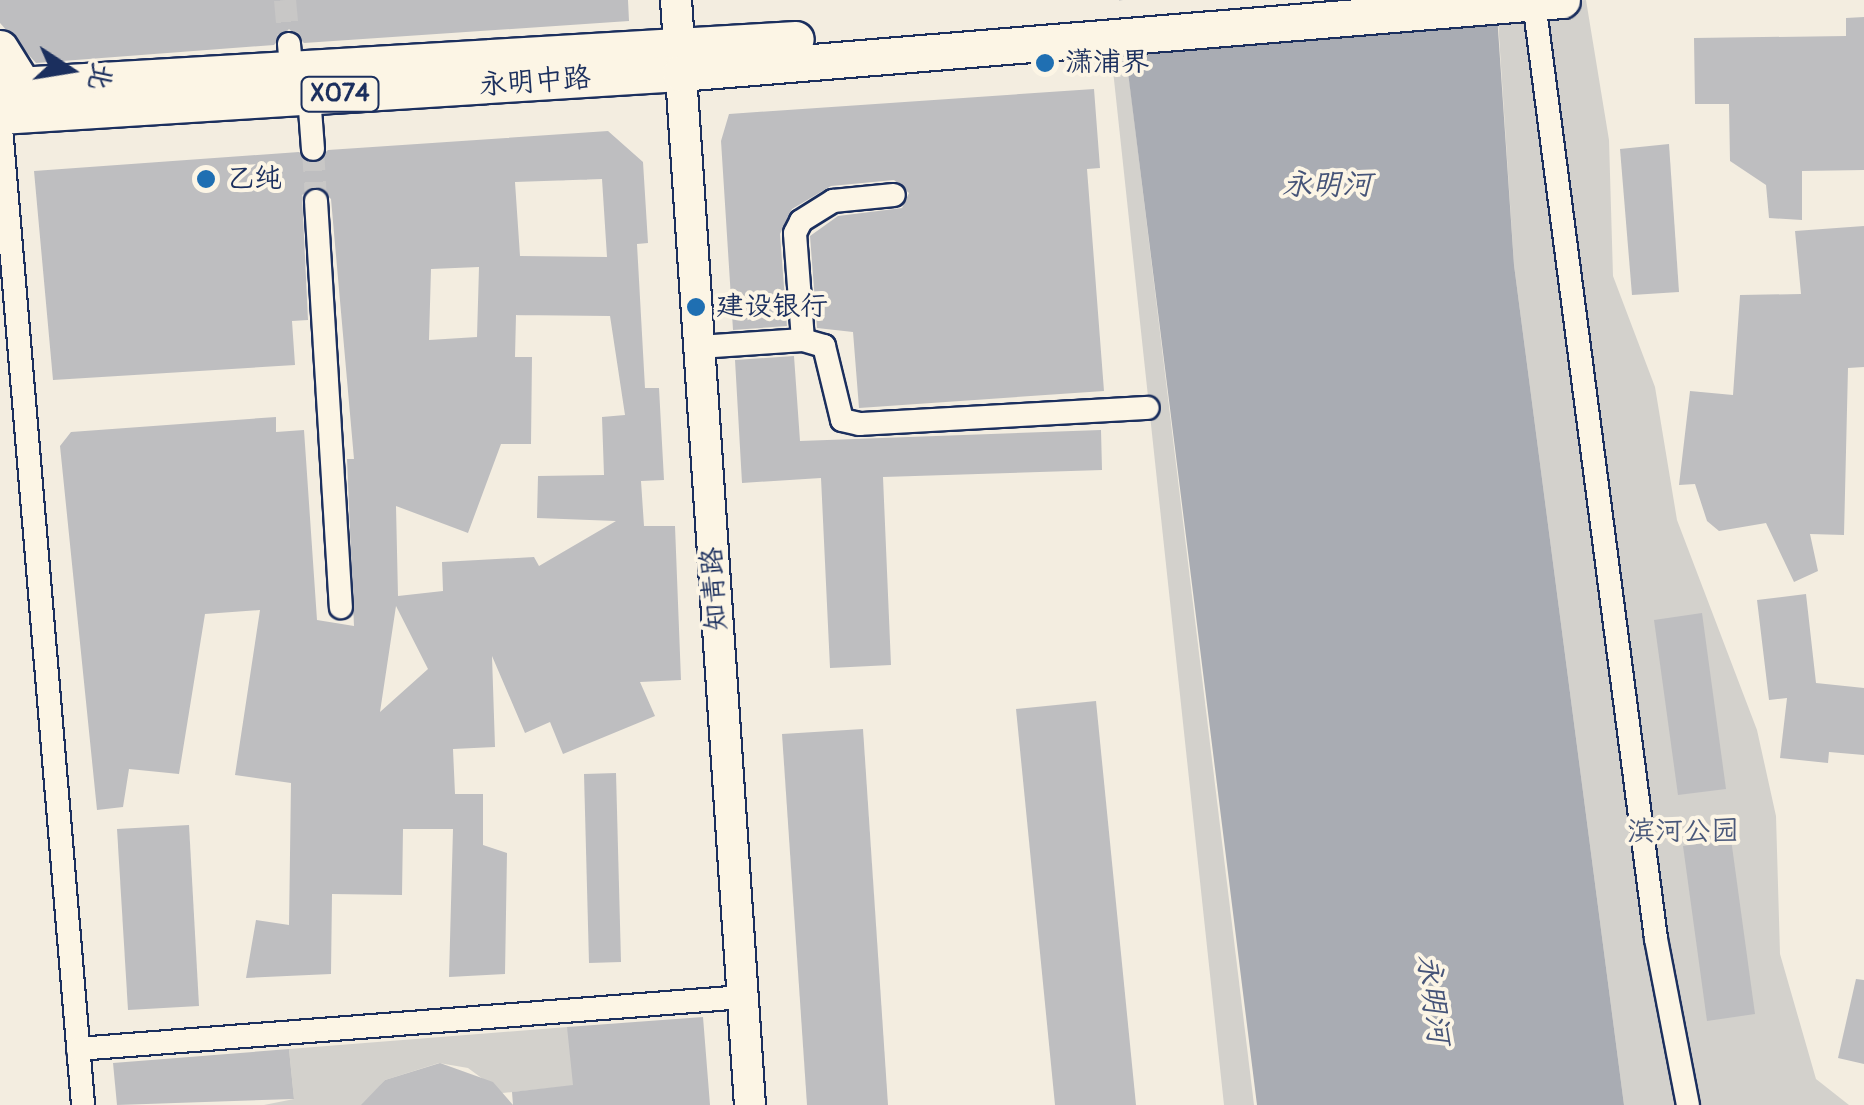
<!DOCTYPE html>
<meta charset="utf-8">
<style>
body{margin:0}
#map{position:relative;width:1864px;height:1105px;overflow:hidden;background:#f3ede0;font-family:Pangolin,"LXGW WenKai TC",sans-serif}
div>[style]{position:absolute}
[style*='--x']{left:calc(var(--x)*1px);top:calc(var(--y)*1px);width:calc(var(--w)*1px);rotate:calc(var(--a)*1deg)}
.green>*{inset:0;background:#d3d1cc}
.water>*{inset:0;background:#a9acb3}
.pier>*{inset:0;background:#f3ede0}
.building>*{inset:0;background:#bebec0}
.street-tunnel>*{height:22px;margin-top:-11px;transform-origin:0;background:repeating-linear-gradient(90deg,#c8c7c6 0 22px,transparent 0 33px)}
.roads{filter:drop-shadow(2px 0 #1b2f5e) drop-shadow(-2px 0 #1b2f5e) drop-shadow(0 2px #1b2f5e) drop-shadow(0 -2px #1b2f5e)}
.street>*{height:22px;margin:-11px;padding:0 11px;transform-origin:11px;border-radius:11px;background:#fcf5e5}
.secondary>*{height:30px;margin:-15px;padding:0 15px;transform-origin:15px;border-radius:15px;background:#fcf5e5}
.primary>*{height:35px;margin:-17.5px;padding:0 17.5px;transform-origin:17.5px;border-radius:17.5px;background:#fcf5e5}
.dots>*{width:28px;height:28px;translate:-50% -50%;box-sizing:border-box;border:5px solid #fcf5e5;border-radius:50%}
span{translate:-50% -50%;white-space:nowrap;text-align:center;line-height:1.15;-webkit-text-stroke:8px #fcf5e5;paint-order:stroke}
.shield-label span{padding:2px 8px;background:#fcf5e5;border:2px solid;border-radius:8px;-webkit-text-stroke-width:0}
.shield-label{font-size:25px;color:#1b2f5e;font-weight:700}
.poi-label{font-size:28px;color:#1b2f5e}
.left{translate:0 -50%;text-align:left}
.street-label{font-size:28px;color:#1b2f5e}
.park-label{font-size:28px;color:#49587a}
.water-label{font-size:30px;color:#465478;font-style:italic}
.north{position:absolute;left:20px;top:20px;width:100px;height:100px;-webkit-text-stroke:8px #fcf5e5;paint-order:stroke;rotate:102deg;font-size:28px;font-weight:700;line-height:40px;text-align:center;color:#1b2f5e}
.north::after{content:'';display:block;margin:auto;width:35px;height:45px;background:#1b2f5e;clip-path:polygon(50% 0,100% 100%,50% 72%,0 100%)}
</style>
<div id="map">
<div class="green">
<i style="clip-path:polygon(1586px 0,1609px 140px,1613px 276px,1655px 387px,1677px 520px,1757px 730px,1776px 816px,1780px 954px,1816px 1079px,1849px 1105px,1624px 1105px,1514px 265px,1497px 5px)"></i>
<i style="clip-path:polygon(1112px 61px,1127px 61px,1254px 1105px,1224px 1105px)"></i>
<i style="clip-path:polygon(567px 1027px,591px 1084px,502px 1093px,468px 1068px,439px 1063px,385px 1080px,363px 1105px,264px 1105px,294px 1099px,289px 1049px)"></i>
</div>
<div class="water">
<i style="clip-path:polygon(1119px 0,1496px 0,1514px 265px,1624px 1105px,1257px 1105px)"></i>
</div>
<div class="pier">
<i style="clip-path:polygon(1123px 0,1494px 0,1120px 52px,1114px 1px)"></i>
</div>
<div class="building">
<i style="clip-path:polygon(0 0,628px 0,629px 21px,304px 43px,289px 29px,274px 45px,36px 63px,0 23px)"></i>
<i style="clip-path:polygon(1864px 17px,1864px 170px,1802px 171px,1802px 220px,1769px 218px,1766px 185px,1730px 161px,1729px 104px,1695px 104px,1694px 38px,1846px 36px,1846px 18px)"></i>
<i style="clip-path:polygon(1094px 89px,1100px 168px,1087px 169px,1104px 391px,859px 408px,853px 332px,817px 328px,810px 236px,838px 216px,902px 208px,909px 193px,894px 180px,831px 186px,792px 209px,780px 234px,787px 326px,733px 330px,721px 141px,729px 114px)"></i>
<i style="clip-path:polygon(evenodd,608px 131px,643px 162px,648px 243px,637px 244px,645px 388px,659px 388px,664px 480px,641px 481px,644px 526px,675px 526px,681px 680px,640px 682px,655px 716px,563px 754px,550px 722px,525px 733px,492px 656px,495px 747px,453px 749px,455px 794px,483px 794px,483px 845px,507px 853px,505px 974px,449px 977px,453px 829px,403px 829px,402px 895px,332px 894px,331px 974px,246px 978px,256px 920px,289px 925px,291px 783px,235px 775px,260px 610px,205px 614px,179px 774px,129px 769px,123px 807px,97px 810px,60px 446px,71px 432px,276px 417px,276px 432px,304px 430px,317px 620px,354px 626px,347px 459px,354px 459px,331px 199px,316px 186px,302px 195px,308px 320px,292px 321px,295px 365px,53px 380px,34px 171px,299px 152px,313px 164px,328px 150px,608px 131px,602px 179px,607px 257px,520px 256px,515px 182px,602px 179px,608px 131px,479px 267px,477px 337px,429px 340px,431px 269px,479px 267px,608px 131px,516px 315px,610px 316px,625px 415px,602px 417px,604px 475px,538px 476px,537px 518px,616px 521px,539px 566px,534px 557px,442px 562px,443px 591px,398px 596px,396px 506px,468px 533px,501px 444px,531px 444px,532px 357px,515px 357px,516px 315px,608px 131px,396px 606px,428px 669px,380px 712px,396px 606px)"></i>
<i style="clip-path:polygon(1669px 144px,1679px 292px,1632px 295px,1620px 149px)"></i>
<i style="clip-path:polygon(1864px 226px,1864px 367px,1848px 368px,1844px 535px,1810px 534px,1818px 571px,1794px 582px,1766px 523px,1719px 531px,1707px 521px,1695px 484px,1679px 485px,1690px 391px,1733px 395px,1740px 295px,1801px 294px,1795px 231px)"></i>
<i style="clip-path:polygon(794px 356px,800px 441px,1101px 430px,1102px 470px,883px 477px,891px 665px,830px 668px,821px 478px,742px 483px,735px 360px)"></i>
<i style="clip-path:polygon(1806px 594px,1816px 683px,1864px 688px,1864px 755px,1829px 752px,1828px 763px,1780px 758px,1787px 698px,1769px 700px,1757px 600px)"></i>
<i style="clip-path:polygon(1702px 613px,1726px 789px,1678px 795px,1654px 620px)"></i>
<i style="clip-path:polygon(1096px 701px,1136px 1105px,1055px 1105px,1016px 709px)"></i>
<i style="clip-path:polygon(863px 729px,888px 1105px,807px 1105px,782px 734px)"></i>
<i style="clip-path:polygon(616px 773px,621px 962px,589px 963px,584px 774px)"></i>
<i style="clip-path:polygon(189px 825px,199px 1006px,128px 1010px,117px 829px)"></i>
<i style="clip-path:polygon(1731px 839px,1755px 1014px,1707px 1021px,1683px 846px)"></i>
<i style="clip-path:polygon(1856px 979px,1864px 980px,1864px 1064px,1838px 1058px)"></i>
<i style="clip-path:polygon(703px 1017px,710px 1105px,361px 1105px,385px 1080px,440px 1063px,493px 1082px,513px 1105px,512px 1092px,573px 1085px,567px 1027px)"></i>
<i style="clip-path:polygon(289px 1049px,294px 1099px,117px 1105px,113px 1063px)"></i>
</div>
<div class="street-tunnel">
<i style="--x:285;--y:0;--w:44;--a:84.8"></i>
<i style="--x:313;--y:149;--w:52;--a:86.7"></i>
</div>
<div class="roads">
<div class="street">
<i style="--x:1534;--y:2;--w:945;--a:82.58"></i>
<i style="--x:1656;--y:939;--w:169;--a:79.1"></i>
<i style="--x:289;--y:44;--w:25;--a:85"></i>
<i style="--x:309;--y:96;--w:53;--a:85.7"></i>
<i style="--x:0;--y:116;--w:992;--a:85.2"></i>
<i style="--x:316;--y:201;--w:407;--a:86.5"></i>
<i style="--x:803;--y:340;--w:107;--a:-94.3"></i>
<i style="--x:795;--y:233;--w:13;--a:-63"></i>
<i style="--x:801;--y:221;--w:38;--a:-32"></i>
<i style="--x:833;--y:201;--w:61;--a:-5.6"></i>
<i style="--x:699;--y:347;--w:104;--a:-3.9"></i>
<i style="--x:803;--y:340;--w:22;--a:16"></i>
<i style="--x:824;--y:346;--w:76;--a:76.3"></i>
<i style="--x:842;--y:420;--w:18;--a:13"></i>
<i style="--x:860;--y:424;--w:288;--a:-3.2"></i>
<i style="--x:78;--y:1049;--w:667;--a:-4.47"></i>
</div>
<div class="secondary">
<i style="--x:676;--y:0;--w:1107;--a:86.17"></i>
</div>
<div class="primary">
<i style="--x:0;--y:48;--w:44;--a:58.1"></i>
<i style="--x:0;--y:86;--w:797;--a:-3.38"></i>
<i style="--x:0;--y:116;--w:681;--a:-3.62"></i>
<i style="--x:680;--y:73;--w:885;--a:-4.73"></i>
</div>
</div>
<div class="dots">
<i style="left:1045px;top:63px;background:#1f6fb2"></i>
<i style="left:206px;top:179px;background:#1f6fb2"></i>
<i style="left:696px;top:307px;background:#1f6fb2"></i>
</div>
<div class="shield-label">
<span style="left:340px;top:94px">X074</span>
</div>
<div class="poi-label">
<span class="left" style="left:1065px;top:63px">潇浦界</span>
<span class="left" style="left:226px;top:179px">乙纯</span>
<span class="left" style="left:716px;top:307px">建设银行</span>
</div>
<div class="street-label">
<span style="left:535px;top:82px;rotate:-4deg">永明中路</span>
<span style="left:715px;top:589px;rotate:-94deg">知青路</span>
</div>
<div class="park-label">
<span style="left:1683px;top:832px">滨河公园</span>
</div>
<div class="water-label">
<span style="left:1327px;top:185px">永明河</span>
<span style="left:1433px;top:999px;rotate:83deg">永明河</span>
</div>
<div class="north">北</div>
</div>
